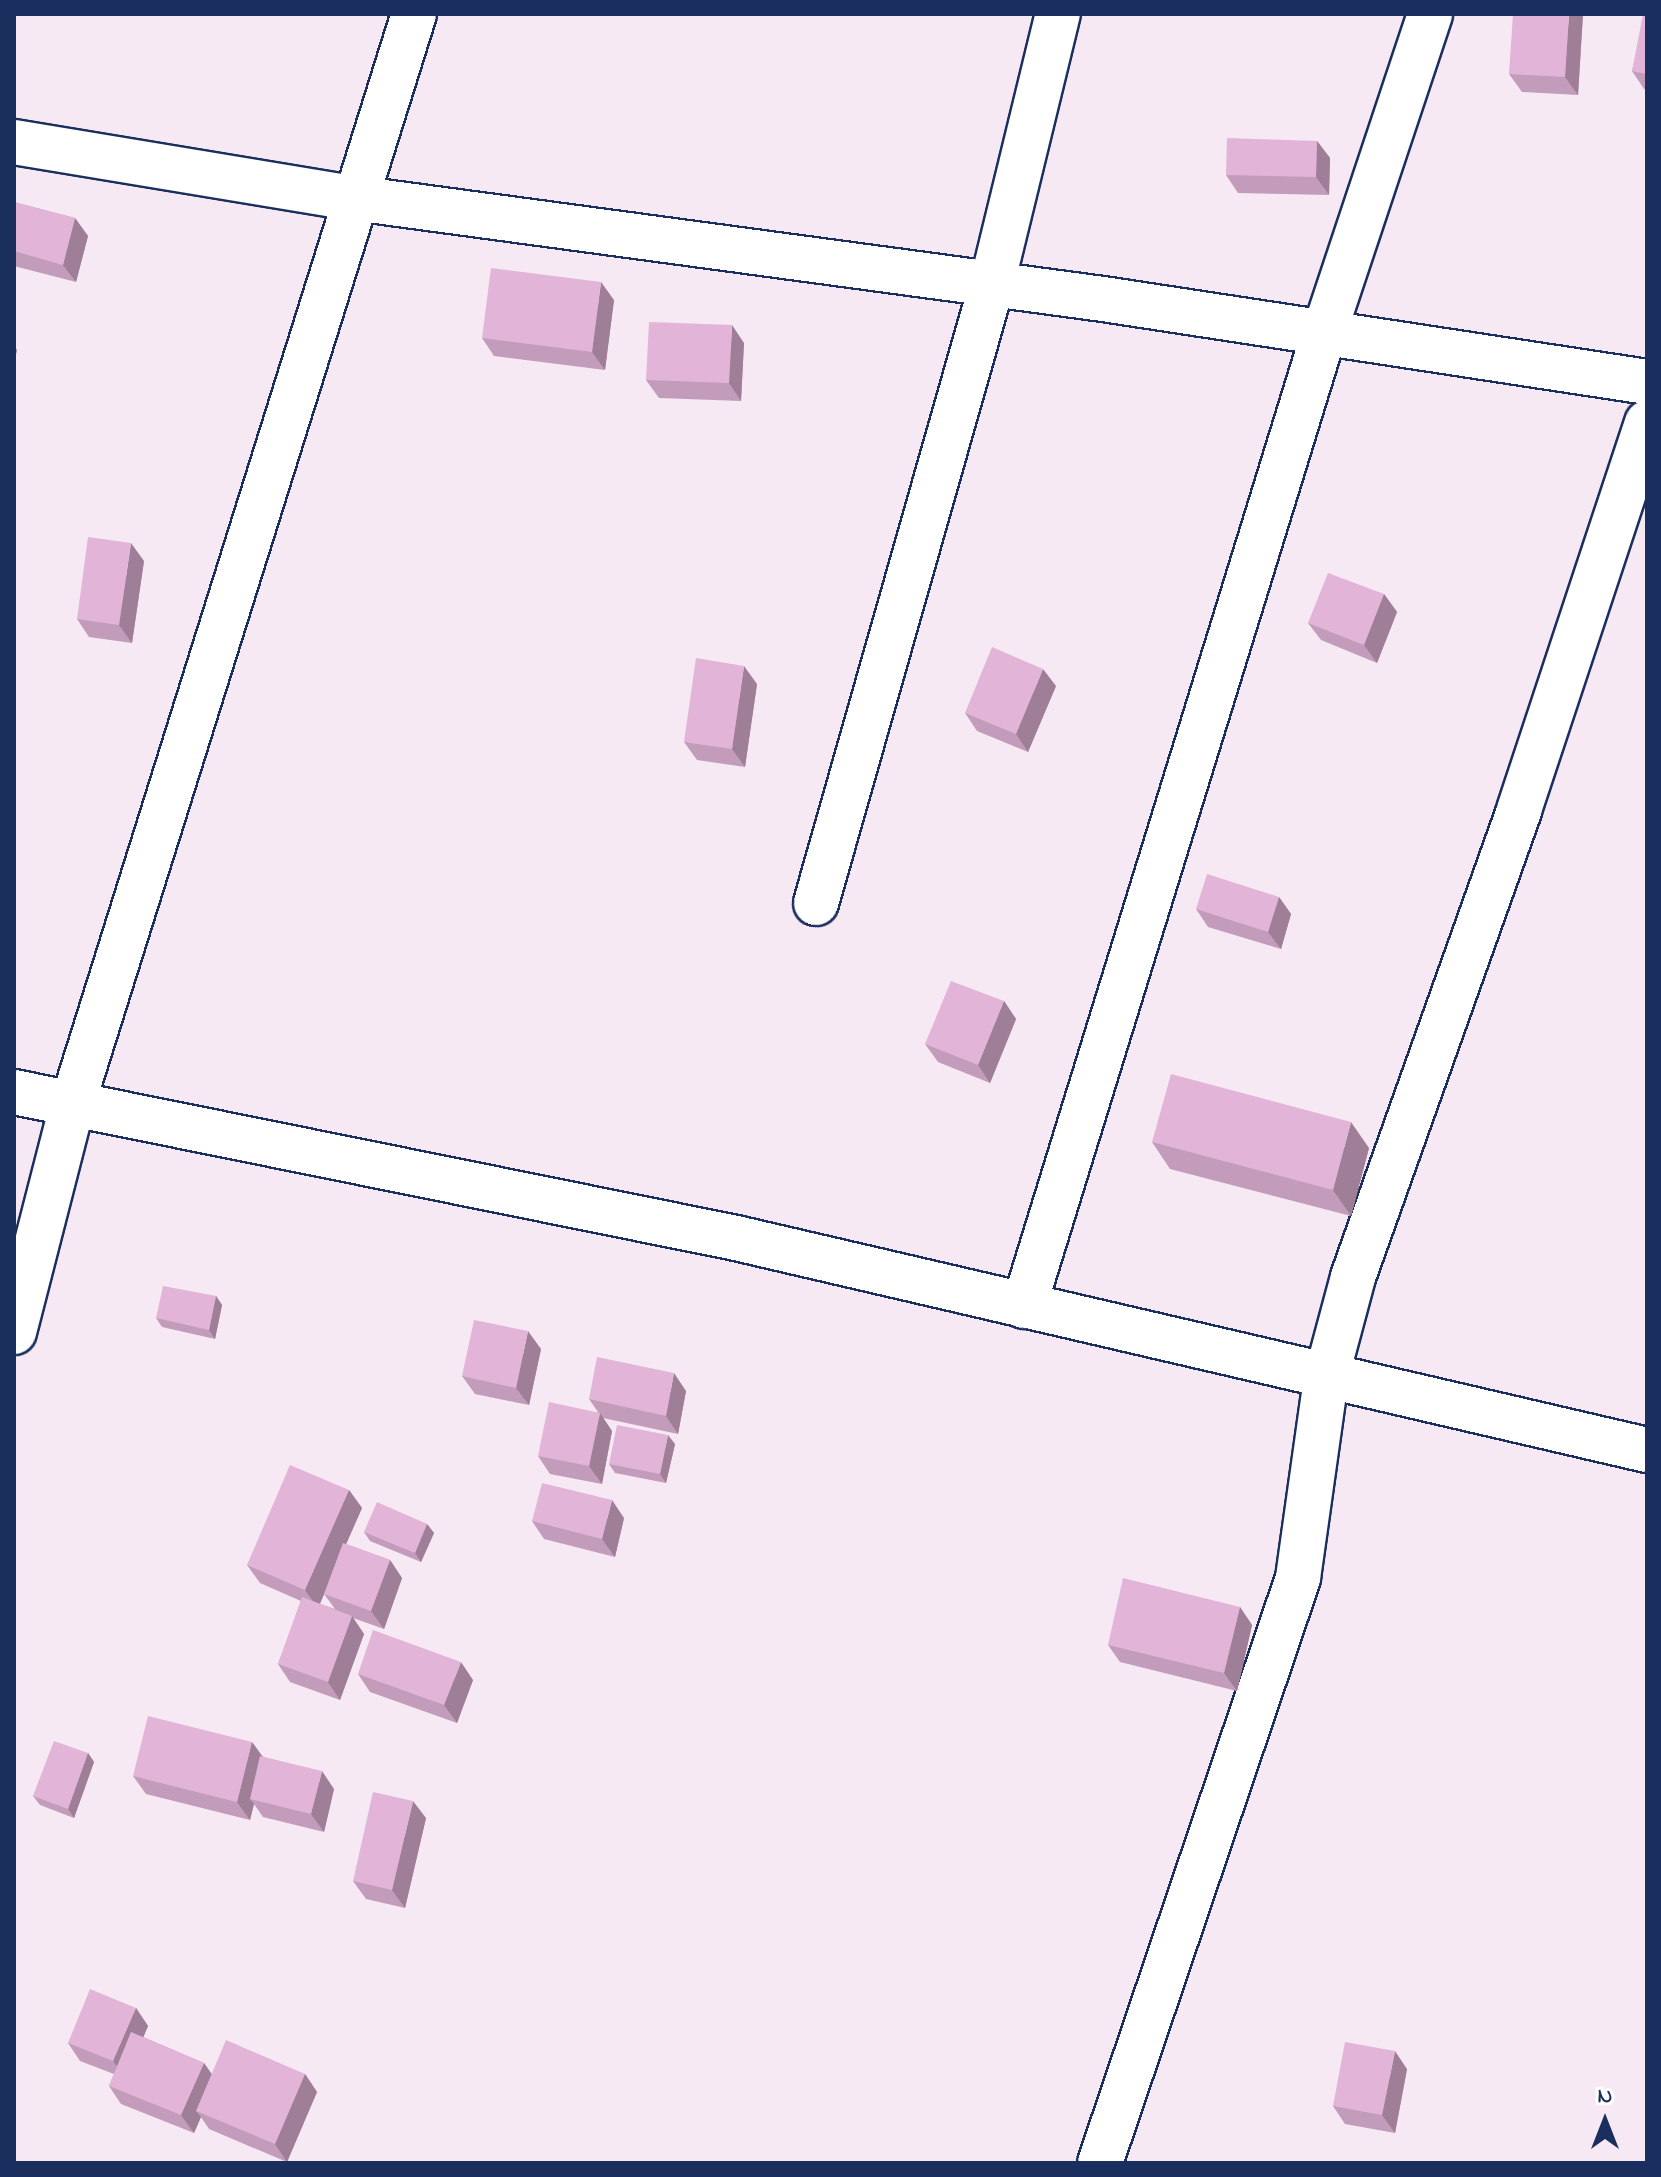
<!DOCTYPE html>
<style>
body{margin:0}
#map{position:relative;width:1661px;height:2177px;overflow:hidden;background:#f6e9f3;font-family:"Indie Flower",sans-serif}
div>[style]{position:absolute}
[style*='--x']{left:calc(var(--x)*1px);top:calc(var(--y)*1px);width:calc(var(--w)*1px);rotate:calc(var(--a)*1deg)}
.roads{filter:drop-shadow(2px 0 #1b2f5e) drop-shadow(-2px 0 #1b2f5e) drop-shadow(0 2px #1b2f5e) drop-shadow(0 -2px #1b2f5e)}
.street>*{height:44px;margin:-22px;padding:0 22px;transform-origin:22px;border-radius:22px;background:#fff}
.wall>*{inset:0;background:#c29cba}
.shaded-wall>*{inset:0;background:#9e7f97}
.building>*{inset:0;background:#e2b5d8}
span{translate:-50% -50%;white-space:nowrap;text-align:center;line-height:1.15;-webkit-text-stroke:6px #fff;paint-order:stroke}
.frame{position:absolute;inset:0;border:16px solid #1b2f5e;pointer-events:none}
.north{position:absolute;left:1565px;top:2081px;width:80px;height:80px;-webkit-text-stroke:6px #fff;paint-order:stroke;rotate:0deg;font-size:22px;font-weight:700;line-height:32px;text-align:center;color:#1b2f5e}
.north::after{content:'';display:block;margin:auto;width:28px;height:36px;background:#1b2f5e;clip-path:polygon(50% 0,100% 100%,50% 72%,0 100%)}
</style>
<div id="map">
<div class="roads">
<div class="street">
<i style="--x:14;--y:142;--w:345;--a:9.4"></i>
<i style="--x:354;--y:198;--w:756;--a:7.68"></i>
<i style="--x:1103;--y:299;--w:550;--a:8.67"></i>
<i style="--x:816;--y:903;--w:644;--a:-74.13"></i>
<i style="--x:992;--y:284;--w:278;--a:-76.3"></i>
<i style="--x:14;--y:1092;--w:737;--a:11.43"></i>
<i style="--x:736;--y:1238;--w:935;--a:13.1"></i>
<i style="--x:1024;--y:1306;--w:1018;--a:-72.86"></i>
<i style="--x:1324;--y:333;--w:336;--a:-71.6"></i>
<i style="--x:14;--y:1332;--w:237;--a:-75.6"></i>
<i style="--x:73;--y:1102;--w:1140;--a:-72.6"></i>
<i style="--x:1100;--y:2163;--w:618;--a:-71.3"></i>
<i style="--x:1298;--y:1578;--w:202;--a:-82"></i>
<i style="--x:1326;--y:1378;--w:105;--a:-75"></i>
<i style="--x:1353;--y:1277;--w:496;--a:-70.4"></i>
<i style="--x:1519;--y:810;--w:408;--a:-71.7"></i>
</div>
</div>
<div class="wall">
<i style="clip-path:polygon(1583px 14px,1578px 95px,1522px 92px,1509px 74px)"></i>
<i style="clip-path:polygon(1647px 14px,1647px 90px,1644px 89px,1632px 71px)"></i>
<i style="clip-path:polygon(1317px 141px,1330px 158px,1329px 195px,1238px 193px,1226px 175px)"></i>
<i style="clip-path:polygon(14px 202px,75px 218px,88px 236px,76px 282px,14px 266px)"></i>
<i style="clip-path:polygon(614px 300px,605px 370px,494px 356px,482px 338px)"></i>
<i style="clip-path:polygon(744px 343px,741px 401px,659px 398px,646px 380px)"></i>
<i style="clip-path:polygon(144px 561px,132px 643px,89px 637px,77px 619px)"></i>
<i style="clip-path:polygon(1384px 594px,1397px 612px,1377px 663px,1321px 640px,1308px 623px)"></i>
<i style="clip-path:polygon(757px 684px,745px 767px,697px 760px,684px 742px)"></i>
<i style="clip-path:polygon(1056px 686px,1028px 752px,977px 731px,965px 713px)"></i>
<i style="clip-path:polygon(1279px 897px,1291px 914px,1281px 949px,1208px 927px,1196px 909px)"></i>
<i style="clip-path:polygon(1004px 1001px,1016px 1019px,990px 1083px,938px 1062px,925px 1044px)"></i>
<i style="clip-path:polygon(1152px 1142px,1369px 1148px,1351px 1216px,1170px 1169px)"></i>
<i style="clip-path:polygon(216px 1296px,222px 1305px,215px 1339px,162px 1327px,156px 1318px)"></i>
<i style="clip-path:polygon(541px 1349px,529px 1405px,475px 1394px,462px 1376px)"></i>
<i style="clip-path:polygon(686px 1391px,678px 1434px,603px 1418px,612px 1431px,602px 1484px,550px 1474px,538px 1456px,598px 1412px,589px 1399px)"></i>
<i style="clip-path:polygon(675px 1444px,666px 1483px,615px 1473px,609px 1464px)"></i>
<i style="clip-path:polygon(evenodd,349px 1490px,362px 1508px,346px 1544px,390px 1560px,402px 1578px,384px 1629px,353px 1618px,364px 1634px,340px 1700px,290px 1682px,278px 1664px,301px 1601px,260px 1583px,247px 1565px,349px 1490px,324px 1594px,335px 1609px,320px 1604px,324px 1594px)"></i>
<i style="clip-path:polygon(624px 1518px,615px 1557px,544px 1539px,532px 1521px)"></i>
<i style="clip-path:polygon(427px 1524px,434px 1533px,421px 1562px,370px 1541px,364px 1532px)"></i>
<i style="clip-path:polygon(1240px 1607px,1252px 1625px,1237px 1691px,1120px 1662px,1108px 1645px)"></i>
<i style="clip-path:polygon(358px 1674px,473px 1680px,457px 1723px,370px 1692px)"></i>
<i style="clip-path:polygon(252px 1742px,262px 1756px,334px 1789px,324px 1832px,263px 1817px,254px 1804px,250px 1820px,146px 1794px,133px 1776px)"></i>
<i style="clip-path:polygon(88px 1753px,94px 1762px,74px 1818px,40px 1805px,33px 1796px)"></i>
<i style="clip-path:polygon(426px 1818px,405px 1908px,366px 1899px,353px 1881px)"></i>
<i style="clip-path:polygon(136px 2008px,148px 2026px,143px 2037px,204px 2063px,212px 2074px,305px 2074px,317px 2092px,287px 2162px,209px 2129px,201px 2117px,194px 2133px,121px 2104px,109px 2086px,114px 2074px,80px 2061px,68px 2043px)"></i>
<i style="clip-path:polygon(1407px 2069px,1395px 2133px,1345px 2124px,1333px 2106px)"></i>
</div>
<div class="shaded-wall">
<i style="clip-path:polygon(1569px 14px,1583px 14px,1578px 95px,1565px 77px)"></i>
<i style="clip-path:polygon(1317px 141px,1330px 158px,1329px 195px,1316px 177px)"></i>
<i style="clip-path:polygon(75px 218px,88px 236px,76px 282px,63px 265px)"></i>
<i style="clip-path:polygon(601px 282px,614px 300px,605px 370px,592px 352px)"></i>
<i style="clip-path:polygon(732px 325px,744px 343px,741px 401px,729px 383px)"></i>
<i style="clip-path:polygon(14px 345px,17px 350px,14px 364px)"></i>
<i style="clip-path:polygon(131px 543px,144px 561px,132px 643px,119px 625px)"></i>
<i style="clip-path:polygon(1384px 594px,1397px 612px,1377px 663px,1364px 645px)"></i>
<i style="clip-path:polygon(744px 666px,757px 684px,745px 767px,732px 749px)"></i>
<i style="clip-path:polygon(1043px 669px,1056px 686px,1028px 752px,1016px 734px)"></i>
<i style="clip-path:polygon(1279px 897px,1291px 914px,1281px 949px,1268px 932px)"></i>
<i style="clip-path:polygon(1004px 1001px,1016px 1019px,990px 1083px,978px 1065px)"></i>
<i style="clip-path:polygon(1351px 1122px,1369px 1148px,1351px 1216px,1333px 1190px)"></i>
<i style="clip-path:polygon(216px 1296px,222px 1305px,215px 1339px,209px 1330px)"></i>
<i style="clip-path:polygon(528px 1331px,541px 1349px,529px 1405px,516px 1388px)"></i>
<i style="clip-path:polygon(674px 1373px,686px 1391px,678px 1434px,666px 1416px)"></i>
<i style="clip-path:polygon(600px 1413px,612px 1431px,602px 1484px,589px 1466px)"></i>
<i style="clip-path:polygon(668px 1435px,675px 1444px,666px 1483px,660px 1474px)"></i>
<i style="clip-path:polygon(349px 1490px,362px 1508px,318px 1608px,305px 1590px)"></i>
<i style="clip-path:polygon(612px 1500px,624px 1518px,615px 1557px,602px 1539px)"></i>
<i style="clip-path:polygon(427px 1524px,434px 1533px,421px 1562px,415px 1553px)"></i>
<i style="clip-path:polygon(390px 1560px,402px 1578px,384px 1629px,371px 1611px)"></i>
<i style="clip-path:polygon(1240px 1607px,1252px 1625px,1237px 1691px,1224px 1673px)"></i>
<i style="clip-path:polygon(352px 1616px,364px 1634px,340px 1700px,328px 1682px)"></i>
<i style="clip-path:polygon(461px 1662px,473px 1680px,457px 1723px,444px 1705px)"></i>
<i style="clip-path:polygon(252px 1742px,265px 1760px,250px 1799px,254px 1804px,250px 1820px,237px 1802px)"></i>
<i style="clip-path:polygon(88px 1753px,94px 1762px,74px 1818px,68px 1809px)"></i>
<i style="clip-path:polygon(322px 1771px,334px 1789px,324px 1832px,311px 1814px)"></i>
<i style="clip-path:polygon(413px 1801px,426px 1818px,405px 1908px,392px 1890px)"></i>
<i style="clip-path:polygon(136px 2008px,148px 2026px,126px 2079px,113px 2061px)"></i>
<i style="clip-path:polygon(1395px 2051px,1407px 2069px,1395px 2133px,1382px 2115px)"></i>
<i style="clip-path:polygon(204px 2063px,216px 2081px,196px 2111px,201px 2117px,194px 2133px,181px 2115px)"></i>
<i style="clip-path:polygon(305px 2074px,317px 2092px,287px 2162px,275px 2144px)"></i>
</div>
<div class="building">
<i style="clip-path:polygon(1513px 14px,1569px 14px,1565px 77px,1509px 74px)"></i>
<i style="clip-path:polygon(1643px 14px,1647px 14px,1647px 74px,1632px 71px)"></i>
<i style="clip-path:polygon(1227px 138px,1317px 141px,1316px 177px,1226px 175px)"></i>
<i style="clip-path:polygon(14px 202px,75px 218px,63px 265px,14px 251px)"></i>
<i style="clip-path:polygon(491px 268px,601px 282px,592px 352px,482px 338px)"></i>
<i style="clip-path:polygon(649px 322px,732px 325px,729px 383px,646px 380px)"></i>
<i style="clip-path:polygon(88px 537px,131px 543px,119px 625px,77px 619px)"></i>
<i style="clip-path:polygon(1328px 573px,1384px 594px,1364px 645px,1308px 623px)"></i>
<i style="clip-path:polygon(992px 647px,1043px 669px,1016px 734px,965px 713px)"></i>
<i style="clip-path:polygon(696px 658px,744px 666px,732px 749px,684px 742px)"></i>
<i style="clip-path:polygon(1207px 874px,1279px 897px,1268px 932px,1196px 909px)"></i>
<i style="clip-path:polygon(951px 981px,1004px 1001px,978px 1065px,925px 1044px)"></i>
<i style="clip-path:polygon(1171px 1074px,1351px 1122px,1333px 1190px,1152px 1142px)"></i>
<i style="clip-path:polygon(163px 1286px,216px 1296px,209px 1330px,156px 1318px)"></i>
<i style="clip-path:polygon(474px 1320px,528px 1331px,516px 1388px,462px 1376px)"></i>
<i style="clip-path:polygon(597px 1357px,674px 1373px,666px 1416px,589px 1399px)"></i>
<i style="clip-path:polygon(549px 1402px,600px 1413px,589px 1466px,538px 1456px)"></i>
<i style="clip-path:polygon(617px 1425px,668px 1435px,660px 1474px,609px 1464px)"></i>
<i style="clip-path:polygon(290px 1465px,349px 1490px,305px 1590px,247px 1565px)"></i>
<i style="clip-path:polygon(542px 1483px,612px 1500px,602px 1539px,532px 1521px)"></i>
<i style="clip-path:polygon(377px 1502px,427px 1524px,415px 1553px,364px 1532px)"></i>
<i style="clip-path:polygon(343px 1543px,390px 1560px,371px 1611px,324px 1594px)"></i>
<i style="clip-path:polygon(1123px 1578px,1240px 1607px,1224px 1673px,1108px 1645px)"></i>
<i style="clip-path:polygon(302px 1597px,352px 1616px,328px 1682px,278px 1664px)"></i>
<i style="clip-path:polygon(373px 1630px,461px 1662px,444px 1705px,358px 1674px)"></i>
<i style="clip-path:polygon(148px 1716px,252px 1742px,237px 1802px,133px 1776px)"></i>
<i style="clip-path:polygon(54px 1741px,88px 1753px,68px 1809px,33px 1796px)"></i>
<i style="clip-path:polygon(260px 1756px,322px 1771px,311px 1814px,250px 1799px)"></i>
<i style="clip-path:polygon(373px 1792px,413px 1801px,392px 1890px,353px 1881px)"></i>
<i style="clip-path:polygon(90px 1989px,136px 2008px,113px 2061px,68px 2043px)"></i>
<i style="clip-path:polygon(131px 2032px,204px 2063px,181px 2115px,109px 2086px)"></i>
<i style="clip-path:polygon(226px 2040px,305px 2074px,275px 2144px,196px 2111px)"></i>
<i style="clip-path:polygon(1345px 2042px,1395px 2051px,1382px 2115px,1333px 2106px)"></i>
</div>
<div class="frame"></div>
<div class="north">N</div>
</div>
